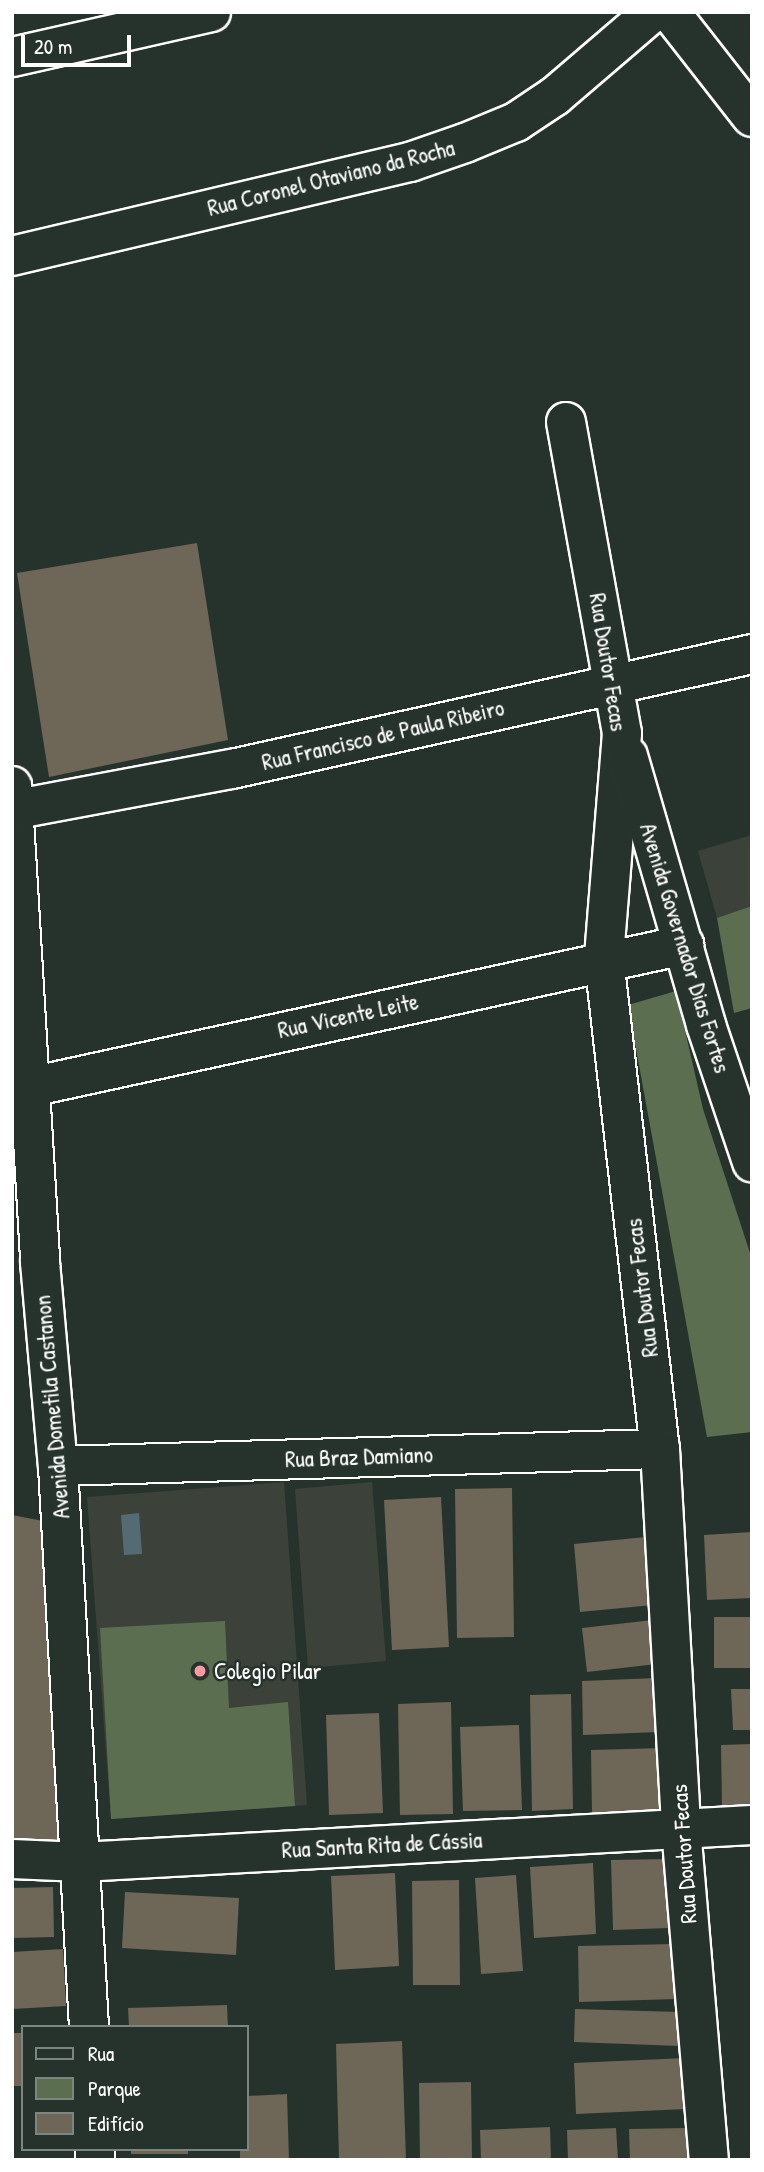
<!DOCTYPE html>
<meta charset="utf-8">
<style>
body{margin:0}
#map{position:relative;width:764px;height:2172px;overflow:hidden;background:#26332d;font-family:"Patrick Hand",sans-serif}
div>[style]{position:absolute}
[style*='--x']{left:calc(var(--x)*1px);top:calc(var(--y)*1px);width:calc(var(--w)*1px);rotate:calc(var(--a)*1deg)}
.built>*{inset:0;background:#3c423a}
.green>*{inset:0;background:#5c6e50}
.water>*{inset:0;background:#556b73}
.building>*{inset:0;background:#6e6657}
.roads{filter:drop-shadow(2px 0 #fff) drop-shadow(-2px 0 #fff) drop-shadow(0 2px #fff) drop-shadow(0 -2px #fff)}
.minor>*{height:38px;margin:-19px;padding:0 19px;transform-origin:19px;border-radius:19px;background:#26332d}
.dots>*{width:19px;height:19px;translate:-50% -50%;box-sizing:border-box;border:4px solid #26332d;border-radius:50%}
span{translate:-50% -50%;white-space:nowrap;text-align:center;line-height:1.15;-webkit-text-stroke:5px #26332d;paint-order:stroke}
.street-label{font-size:23px;color:#fff}
.poi-label{font-size:23px;color:#fff}
.left{translate:0 -50%;text-align:left}
.frame{position:absolute;inset:0;border:14px solid #fff;pointer-events:none}
.legend{position:absolute;left:21px;top:2025px;width:228px;height:126px;box-sizing:border-box;background:#26332d;border:2px solid #7d8581;margin:0;padding:9px 12px;list-style:none;font-size:21px;color:#fff}
.legend li{display:flex;align-items:center;gap:14px;height:35px}
.legend b{width:35px;border:2px solid #7d8581}
.scale{position:absolute;left:21px;top:35px;width:110px;height:32px;box-sizing:border-box;border:4px solid #fff;border-top:0;padding-left:9px;font-size:21px;line-height:24px;white-space:nowrap;color:#fff;-webkit-text-stroke:5px #26332d;paint-order:stroke}
</style>
<div id="map">
<div class="built">
<i style="clip-path:polygon(752px 835px,752px 908px,717px 918px,698px 851px)"></i>
<i style="clip-path:polygon(284px 1482px,307px 1805px,111px 1819px,87px 1497px)"></i>
<i style="clip-path:polygon(372px 1482px,386px 1661px,308px 1668px,295px 1489px)"></i>
</div>
<div class="green">
<i style="clip-path:polygon(752px 906px,752px 1008px,734px 1013px,717px 918px)"></i>
<i style="clip-path:polygon(676px 991px,703px 1109px,752px 1259px,752px 1432px,707px 1437px,628px 1005px)"></i>
<i style="clip-path:polygon(225px 1621px,229px 1708px,288px 1702px,295px 1806px,111px 1819px,100px 1628px)"></i>
</div>
<div class="water">
<i style="clip-path:polygon(139px 1513px,142px 1554px,124px 1555px,121px 1515px)"></i>
</div>
<div class="building">
<i style="clip-path:polygon(197px 543px,228px 740px,49px 777px,17px 573px)"></i>
<i style="clip-path:polygon(512px 1488px,514px 1637px,457px 1638px,455px 1489px)"></i>
<i style="clip-path:polygon(441px 1497px,449px 1647px,392px 1650px,384px 1500px)"></i>
<i style="clip-path:polygon(12px 1515px,43px 1521px,59px 1840px,12px 1841px)"></i>
<i style="clip-path:polygon(752px 1532px,752px 1598px,707px 1600px,704px 1535px)"></i>
<i style="clip-path:polygon(646px 1537px,653px 1605px,580px 1612px,574px 1544px)"></i>
<i style="clip-path:polygon(714px 1617px,752px 1617px,752px 1668px,714px 1668px)"></i>
<i style="clip-path:polygon(653px 1620px,657px 1664px,587px 1672px,582px 1628px)"></i>
<i style="clip-path:polygon(657px 1678px,659px 1732px,583px 1735px,582px 1681px)"></i>
<i style="clip-path:polygon(731px 1689px,752px 1689px,752px 1730px,733px 1730px)"></i>
<i style="clip-path:polygon(571px 1694px,573px 1809px,532px 1811px,530px 1695px)"></i>
<i style="clip-path:polygon(451px 1702px,453px 1814px,400px 1815px,398px 1704px)"></i>
<i style="clip-path:polygon(379px 1713px,383px 1813px,329px 1815px,326px 1715px)"></i>
<i style="clip-path:polygon(519px 1725px,522px 1810px,463px 1811px,460px 1727px)"></i>
<i style="clip-path:polygon(752px 1744px,752px 1806px,722px 1807px,721px 1745px)"></i>
<i style="clip-path:polygon(664px 1748px,665px 1810px,592px 1813px,591px 1750px)"></i>
<i style="clip-path:polygon(668px 1859px,669px 1928px,613px 1930px,611px 1860px)"></i>
<i style="clip-path:polygon(593px 1863px,596px 1934px,534px 1938px,530px 1867px)"></i>
<i style="clip-path:polygon(395px 1873px,399px 1966px,335px 1970px,331px 1876px)"></i>
<i style="clip-path:polygon(516px 1875px,523px 1971px,481px 1974px,475px 1878px)"></i>
<i style="clip-path:polygon(459px 1880px,460px 1985px,413px 1985px,412px 1881px)"></i>
<i style="clip-path:polygon(53px 1887px,54px 1937px,12px 1938px,12px 1888px)"></i>
<i style="clip-path:polygon(125px 1892px,239px 1898px,236px 1955px,122px 1948px)"></i>
<i style="clip-path:polygon(675px 1944px,676px 1999px,579px 2002px,578px 1946px)"></i>
<i style="clip-path:polygon(63px 1949px,66px 2006px,12px 2009px,12px 1952px)"></i>
<i style="clip-path:polygon(227px 2005px,228px 2027px,129px 2027px,128px 2008px)"></i>
<i style="clip-path:polygon(575px 2009px,680px 2012px,679px 2046px,574px 2042px)"></i>
<i style="clip-path:polygon(12px 2033px,23px 2033px,23px 2086px,12px 2086px)"></i>
<i style="clip-path:polygon(402px 2041px,406px 2160px,339px 2160px,336px 2044px)"></i>
<i style="clip-path:polygon(685px 2058px,686px 2109px,576px 2114px,574px 2063px)"></i>
<i style="clip-path:polygon(471px 2082px,472px 2160px,420px 2160px,419px 2083px)"></i>
<i style="clip-path:polygon(287px 2094px,289px 2160px,240px 2160px,240px 2149px,247px 2149px,247px 2096px)"></i>
<i style="clip-path:polygon(550px 2127px,551px 2160px,481px 2160px,480px 2130px)"></i>
<i style="clip-path:polygon(616px 2128px,618px 2160px,568px 2160px,567px 2130px)"></i>
<i style="clip-path:polygon(688px 2128px,688px 2160px,630px 2160px,629px 2129px)"></i>
<i style="clip-path:polygon(131px 2149px,188px 2149px,188px 2154px,131px 2154px)"></i>
</div>
<div class="roads">
<div class="minor">
<i style="--x:670;--y:12;--w:133;--a:52"></i>
<i style="--x:12;--y:57;--w:204;--a:-12.7"></i>
<i style="--x:12;--y:256;--w:409;--a:-13.3"></i>
<i style="--x:410;--y:162;--w:58;--a:-19.1"></i>
<i style="--x:465;--y:143;--w:55;--a:-22.4"></i>
<i style="--x:516;--y:122;--w:47;--a:-33.7"></i>
<i style="--x:555;--y:96;--w:129;--a:-40.6"></i>
<i style="--x:566;--y:422;--w:316;--a:79.8"></i>
<i style="--x:622;--y:733;--w:227;--a:94.6"></i>
<i style="--x:604;--y:959;--w:493;--a:83.5"></i>
<i style="--x:660;--y:1449;--w:380;--a:86.8"></i>
<i style="--x:681;--y:1828;--w:333;--a:85.2"></i>
<i style="--x:628;--y:756;--w:280;--a:73.8"></i>
<i style="--x:706;--y:1025;--w:145;--a:71.4"></i>
<i style="--x:12;--y:786;--w:477;--a:86.6"></i>
<i style="--x:40;--y:1262;--w:205;--a:85"></i>
<i style="--x:58;--y:1466;--w:562;--a:86.84"></i>
<i style="--x:12;--y:810;--w:224;--a:-10.6"></i>
<i style="--x:232;--y:769;--w:533;--a:-12.47"></i>
<i style="--x:12;--y:1091;--w:688;--a:-12.26"></i>
<i style="--x:58;--y:1466;--w:602;--a:-1.62"></i>
<i style="--x:12;--y:1859;--w:69;--a:2.5"></i>
<i style="--x:81;--y:1862;--w:672;--a:-3.16"></i>
<i style="--x:95;--y:2149;--w:11;--a:90"></i>
</div>
</div>
<div class="dots">
<i style="left:200px;top:1671px;background:#ff9aa2"></i>
</div>
<div class="street-label">
<span style="left:331px;top:178px;rotate:-14deg">Rua Coronel Otaviano da Rocha</span>
<span style="left:608px;top:662px;rotate:81deg">Rua Doutor Fecas</span>
<span style="left:383px;top:735px;rotate:-13deg">Rua Francisco de Paula Ribeiro</span>
<span style="left:685px;top:948px;rotate:73deg">Avenida Governador Dias Fortes</span>
<span style="left:348px;top:1016px;rotate:-12deg">Rua Vicente Leite</span>
<span style="left:642px;top:1288px;rotate:-97deg">Rua Doutor Fecas</span>
<span style="left:52px;top:1407px;rotate:-95deg">Avenida Dometila Castanon</span>
<span style="left:359px;top:1457px;rotate:-2deg">Rua Braz Damiano</span>
<span style="left:382px;top:1845px;rotate:-3deg">Rua Santa Rita de Cássia</span>
<span style="left:684px;top:1854px;rotate:-94deg">Rua Doutor Fecas</span>
</div>
<div class="poi-label">
<span class="left" style="left:214px;top:1671px">Colegio Pilar</span>
</div>
<div class="frame"></div>
<ul class="legend">
<li><b style="height:9px;background:#26332d"></b>Rua</li>
<li><b style="height:19px;background:#5c6e50"></b>Parque</li>
<li><b style="height:19px;background:#6e6657"></b>Edifício</li>
</ul>
<div class="scale">20 m</div>
</div>
